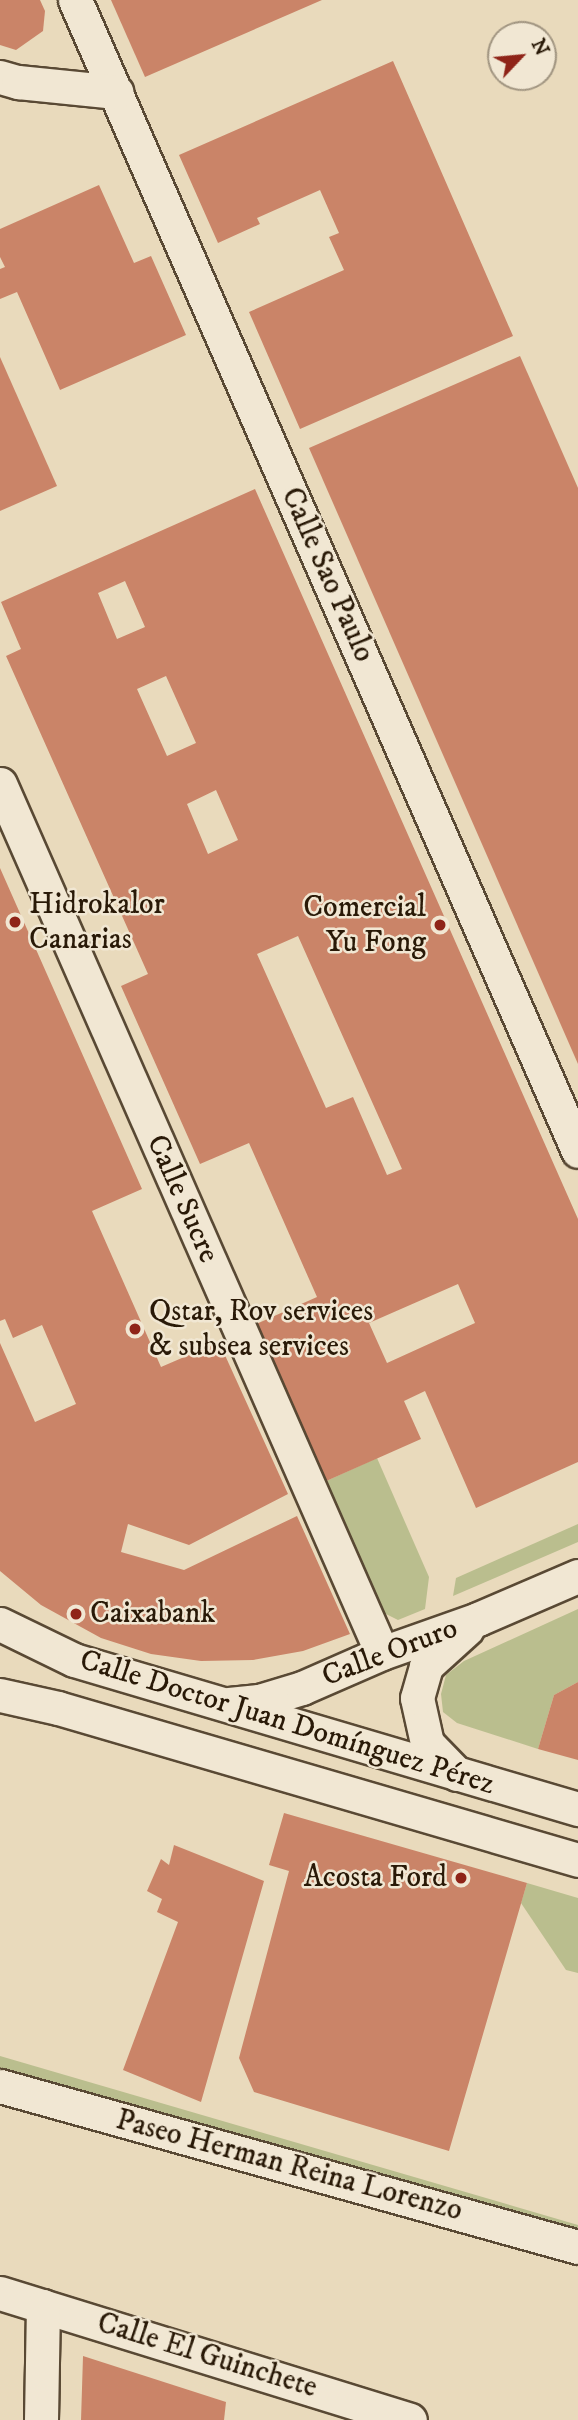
<!DOCTYPE html>
<meta charset="utf-8">
<style>
body{margin:0}
#map{position:relative;width:578px;height:2420px;overflow:hidden;background:#e9dabc;font-family:"IM FELL DW Pica",serif}
div>[style]{position:absolute}
[style*='--x']{left:calc(var(--x)*1px);top:calc(var(--y)*1px);width:calc(var(--w)*1px);rotate:calc(var(--a)*1deg)}
.green>*{inset:0;background:#babe8e}
.building>*{inset:0;background:#ca8468}
.roads{filter:drop-shadow(2px 0 #594934) drop-shadow(-2px 0 #594934) drop-shadow(0 2px #594934) drop-shadow(0 -2px #594934)}
.street>*{height:33px;margin:-16.5px;padding:0 16.5px;transform-origin:16.5px;border-radius:16.5px;background:#f1e7d3}
.dots>*{width:19px;height:19px;translate:-50% -50%;box-sizing:border-box;border:4px solid #f1e7d3;border-radius:50%}
span{translate:-50% -50%;white-space:nowrap;text-align:center;line-height:1.15;-webkit-text-stroke:5px #f1e7d3;paint-order:stroke}
.street-label{font-size:30px;color:#291907}
.poi-label{font-size:30px;color:#291907}
.left{translate:0 -50%;text-align:left}
.right{translate:-100% -50%;text-align:right}
.north{position:absolute;left:487px;top:21px;width:70px;height:70px;box-sizing:border-box;background:#f1e7d3;border:2px solid #a19581;border-radius:50%;rotate:64deg;font-size:19px;font-weight:700;line-height:28px;text-align:center;color:#291907}
.north::after{content:'';display:block;margin:auto;width:24px;height:32px;background:#8f2418;clip-path:polygon(50% 0,100% 100%,50% 72%,0 100%)}
</style>
<div id="map">
<div class="green">
<i style="clip-path:polygon(377px 1458px,429px 1577px,425px 1609px,398px 1620px,384px 1613px,324px 1482px)"></i>
<i style="clip-path:polygon(578px 1524px,578px 1542px,453px 1596px,456px 1578px)"></i>
<i style="clip-path:polygon(578px 1609px,578px 1682px,554px 1695px,538px 1749px,457px 1723px,443px 1712px,441px 1694px,446px 1675px,464px 1661px)"></i>
<i style="clip-path:polygon(527px 1883px,578px 1898px,578px 1973px,566px 1970px,521px 1903px)"></i>
<i style="clip-path:polygon(0 2056px,578px 2225px,578px 2236px,0 2070px)"></i>
</div>
<div class="building">
<i style="clip-path:polygon(0 0,40px 0,45px 11px,43px 31px,16px 50px,0 45px)"></i>
<i style="clip-path:polygon(111px 0,322px 0,145px 77px)"></i>
<i style="clip-path:polygon(393px 61px,513px 336px,300px 429px,249px 312px,344px 270px,329px 237px,339px 233px,320px 190px,257px 218px,260px 224px,218px 243px,179px 155px)"></i>
<i style="clip-path:polygon(99px 185px,134px 263px,151px 256px,186px 335px,60px 390px,17px 292px,0 299px,0 269px,5px 267px,0 257px,0 229px)"></i>
<i style="clip-path:polygon(520px 356px,578px 488px,578px 1064px,309px 448px)"></i>
<i style="clip-path:polygon(0 357px,57px 486px,0 511px)"></i>
<i style="clip-path:polygon(evenodd,255px 489px,578px 1219px,578px 1462px,476px 1508px,425px 1391px,404px 1401px,421px 1439px,324px 1482px,254px 1325px,317px 1297px,249px 1143px,200px 1164px,121px 986px,148px 974px,6px 656px,21px 649px,1px 602px,255px 489px,125px 581px,145px 627px,117px 639px,98px 593px,125px 581px,255px 489px,166px 676px,196px 743px,167px 756px,137px 689px,166px 676px,255px 489px,216px 790px,238px 840px,208px 854px,187px 804px,216px 790px,255px 489px,298px 936px,402px 1169px,387px 1175px,353px 1097px,326px 1108px,257px 954px,298px 936px,255px 489px,458px 1284px,475px 1323px,387px 1363px,369px 1323px,458px 1284px)"></i>
<i style="clip-path:polygon(0 868px,142px 1189px,92px 1211px,161px 1367px,219px 1342px,288px 1494px,189px 1545px,128px 1524px,121px 1552px,184px 1570px,297px 1516px,350px 1634px,303px 1651px,253px 1660px,201px 1661px,151px 1654px,101px 1638px,41px 1605px,0 1571px,0 1343px,35px 1422px,76px 1404px,42px 1325px,13px 1338px,5px 1319px,0 1321px)"></i>
<i style="clip-path:polygon(578px 1682px,578px 1760px,538px 1749px,554px 1695px)"></i>
<i style="clip-path:polygon(284px 1813px,527px 1883px,449px 2151px,254px 2092px,239px 2058px,289px 1871px,269px 1865px)"></i>
<i style="clip-path:polygon(174px 1845px,264px 1881px,201px 2102px,123px 2070px,178px 1922px,157px 1912px,162px 1899px,147px 1891px,161px 1859px,169px 1865px)"></i>
<i style="clip-path:polygon(83px 2356px,226px 2402px,224px 2420px,81px 2420px)"></i>
</div>
<div class="roads">
<div class="street">
<i style="--x:75;--y:0;--w:1256;--a:66.39"></i>
<i style="--x:0;--y:77;--w:19;--a:16"></i>
<i style="--x:18;--y:82;--w:99;--a:5.8"></i>
<i style="--x:0;--y:784;--w:949;--a:66.27"></i>
<i style="--x:0;--y:1624;--w:82;--a:25.9"></i>
<i style="--x:74;--y:1660;--w:526;--a:16.47"></i>
<i style="--x:0;--y:1695;--w:59;--a:12.6"></i>
<i style="--x:58;--y:1708;--w:542;--a:16.29"></i>
<i style="--x:229;--y:1704;--w:30;--a:-6"></i>
<i style="--x:259;--y:1701;--w:45;--a:-16.8"></i>
<i style="--x:302;--y:1688;--w:87;--a:-23.6"></i>
<i style="--x:382;--y:1653;--w:102;--a:-19.5"></i>
<i style="--x:478;--y:1619;--w:109;--a:-23.3"></i>
<i style="--x:457;--y:1774;--w:43;--a:-134.1"></i>
<i style="--x:427;--y:1743;--w:46;--a:-102.5"></i>
<i style="--x:417;--y:1698;--w:33;--a:-74"></i>
<i style="--x:426;--y:1666;--w:55;--a:-42.1"></i>
<i style="--x:0;--y:2086;--w:600;--a:15.57"></i>
<i style="--x:0;--y:2293;--w:429;--a:17.2"></i>
<i style="--x:41;--y:2420;--w:114;--a:-89"></i>
</div>
</div>
<div class="dots">
<i style="left:15px;top:922px;background:#8f2418"></i>
<i style="left:440px;top:925px;background:#8f2418"></i>
<i style="left:135px;top:1329px;background:#8f2418"></i>
<i style="left:76px;top:1614px;background:#8f2418"></i>
<i style="left:461px;top:1878px;background:#8f2418"></i>
</div>
<div class="street-label">
<span style="left:327px;top:575px;rotate:66deg">Calle Sao Paulo</span>
<span style="left:182px;top:1199px;rotate:66deg">Calle Sucre</span>
<span style="left:390px;top:1653px;rotate:-21deg">Calle Oruro</span>
<span style="left:287px;top:1723px;rotate:17deg">Calle Doctor Juan Domínguez Pérez</span>
<span style="left:289px;top:2166px;rotate:15deg">Paseo Herman Reina Lorenzo</span>
<span style="left:207px;top:2356px;rotate:17deg">Calle El Guinchete</span>
</div>
<div class="poi-label">
<span class="left" style="left:29px;top:922px">Hidrokalor<br>Canarias</span>
<span class="right" style="left:426px;top:925px">Comercial<br>Yu Fong</span>
<span class="left" style="left:149px;top:1329px">Qstar, Rov services<br>&amp; subsea services</span>
<span class="left" style="left:90px;top:1614px">Caixabank</span>
<span class="right" style="left:447px;top:1878px">Acosta Ford</span>
</div>
<div class="north">N</div>
</div>
